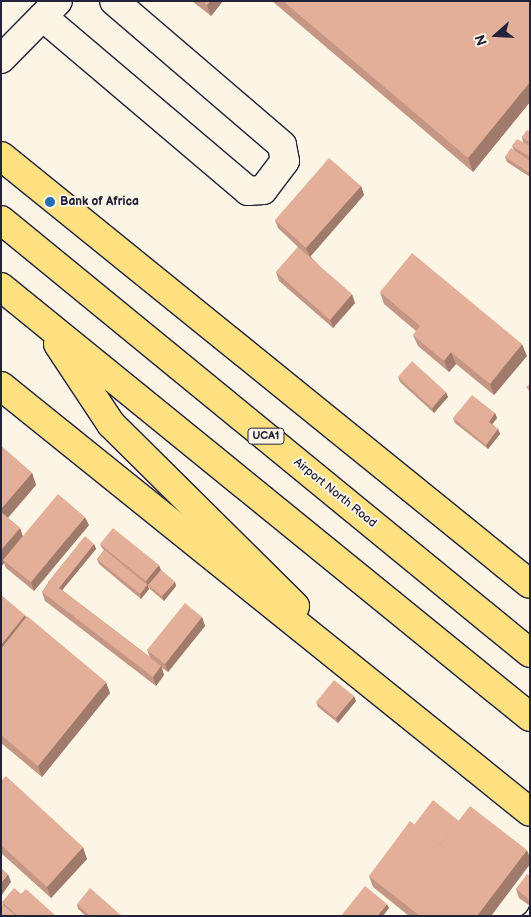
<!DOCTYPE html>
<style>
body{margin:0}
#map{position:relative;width:531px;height:917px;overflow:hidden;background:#fcf5e5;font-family:"Balsamiq Sans",sans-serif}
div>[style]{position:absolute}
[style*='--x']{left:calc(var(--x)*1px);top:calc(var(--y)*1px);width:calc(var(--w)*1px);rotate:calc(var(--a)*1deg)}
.roads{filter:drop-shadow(1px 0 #22223b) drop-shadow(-1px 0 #22223b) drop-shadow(0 1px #22223b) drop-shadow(0 -1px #22223b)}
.minor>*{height:28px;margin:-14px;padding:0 14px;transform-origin:14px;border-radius:14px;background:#fcf5e5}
.major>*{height:28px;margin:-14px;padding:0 14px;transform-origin:14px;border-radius:14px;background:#fde080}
.wall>*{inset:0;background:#c49683}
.shaded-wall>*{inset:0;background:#a07a6a}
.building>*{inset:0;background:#e4af98}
.dots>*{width:14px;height:14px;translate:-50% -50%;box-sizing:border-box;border:2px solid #fcf5e5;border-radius:50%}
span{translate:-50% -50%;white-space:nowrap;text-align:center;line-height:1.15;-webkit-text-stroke:4px #fcf5e5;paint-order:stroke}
.shield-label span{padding:1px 4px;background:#fcf5e5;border:1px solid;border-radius:4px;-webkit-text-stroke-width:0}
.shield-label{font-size:11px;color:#22223b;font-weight:700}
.poi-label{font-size:12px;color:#22223b;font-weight:700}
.left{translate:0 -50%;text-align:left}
.street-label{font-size:12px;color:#22223b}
.frame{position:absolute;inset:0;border:2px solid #22223b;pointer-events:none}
.north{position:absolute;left:471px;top:10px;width:50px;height:50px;-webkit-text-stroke:4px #fcf5e5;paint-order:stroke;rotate:251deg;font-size:14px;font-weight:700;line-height:20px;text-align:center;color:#22223b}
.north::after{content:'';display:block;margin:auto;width:18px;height:22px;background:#22223b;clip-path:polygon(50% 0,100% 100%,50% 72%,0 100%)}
</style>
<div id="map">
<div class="roads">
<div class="minor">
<i style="--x:43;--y:17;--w:269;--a:40.3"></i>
<i style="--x:248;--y:191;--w:15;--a:-4"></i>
<i style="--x:263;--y:190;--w:36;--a:-53"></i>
<i style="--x:285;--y:161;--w:16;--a:-101"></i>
<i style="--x:282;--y:145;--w:221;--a:-139.4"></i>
<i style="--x:1;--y:59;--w:81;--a:-45.5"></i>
<i style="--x:499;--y:916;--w:21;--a:-41"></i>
<i style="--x:515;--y:902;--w:29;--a:-59"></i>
</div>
<div class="major">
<i style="--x:1;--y:156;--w:680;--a:38.98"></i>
<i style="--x:1;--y:220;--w:684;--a:39.3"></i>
<i style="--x:1;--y:287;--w:682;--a:39.11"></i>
<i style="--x:58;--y:344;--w:96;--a:56.5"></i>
<i style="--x:111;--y:424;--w:259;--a:44.7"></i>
<i style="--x:1;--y:386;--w:679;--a:38.84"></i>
</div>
</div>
<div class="wall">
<i style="clip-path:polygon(192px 1px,223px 1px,211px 16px)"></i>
<i style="clip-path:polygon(272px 1px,530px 1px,530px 102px,473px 172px)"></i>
<i style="clip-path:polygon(530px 132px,530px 177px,507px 162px,505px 157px,514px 150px,512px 146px,523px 142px,522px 137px)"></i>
<i style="clip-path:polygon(361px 186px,364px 195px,310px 256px,355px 303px,333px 328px,279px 281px,276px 272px,298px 247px,278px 228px,275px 220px)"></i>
<i style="clip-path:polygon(380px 292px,527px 356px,494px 395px,456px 364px,449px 372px,418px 346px,413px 335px,416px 331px,384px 304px)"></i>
<i style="clip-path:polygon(398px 377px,448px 397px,434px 413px,400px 382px)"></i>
<i style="clip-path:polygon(495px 413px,497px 418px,492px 424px,498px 429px,500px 434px,488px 449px,455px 423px,453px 418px)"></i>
<i style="clip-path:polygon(1px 446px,32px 473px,36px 485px,8px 518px,20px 528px,23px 537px,89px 525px,34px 591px,6px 568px,4px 563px,1px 566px)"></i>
<i style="clip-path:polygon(94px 544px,96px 549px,62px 590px,150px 657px,147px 650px,202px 617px,205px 626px,168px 672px,162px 668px,164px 675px,156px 686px,45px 601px,42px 592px,48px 583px,48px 582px)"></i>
<i style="clip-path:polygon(100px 544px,161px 570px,175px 582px,176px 586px,164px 601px,150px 589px,148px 585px,149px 589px,141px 599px,99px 564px,97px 559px,104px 550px,102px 548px)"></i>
<i style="clip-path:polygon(1px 595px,110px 693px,42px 777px,1px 743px)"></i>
<i style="clip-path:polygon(356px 701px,338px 723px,318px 707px,316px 702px)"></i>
<i style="clip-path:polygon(1px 781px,87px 859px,51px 898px,1px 853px)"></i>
<i style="clip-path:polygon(459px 821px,530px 858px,530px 864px,491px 916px,409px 916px,373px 887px,369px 876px)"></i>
<i style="clip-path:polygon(530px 876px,530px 906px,519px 898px,516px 889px)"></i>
<i style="clip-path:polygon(21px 894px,56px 916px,1px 916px,3px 904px,2px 902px)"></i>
<i style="clip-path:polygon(77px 904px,122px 916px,86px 916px,78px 909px)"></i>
</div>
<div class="shaded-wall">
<i style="clip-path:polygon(210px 1px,223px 1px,211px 16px,207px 5px)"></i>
<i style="clip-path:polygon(530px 82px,530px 102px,473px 172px,468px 158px)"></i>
<i style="clip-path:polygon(361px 186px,364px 195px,310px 257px,306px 248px)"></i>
<i style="clip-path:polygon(352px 294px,355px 303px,333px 328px,330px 320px)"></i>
<i style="clip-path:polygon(522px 344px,527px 356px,494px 395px,490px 384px)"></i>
<i style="clip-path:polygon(451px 352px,456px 364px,449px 372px,444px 361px)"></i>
<i style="clip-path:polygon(446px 392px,448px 397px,434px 413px,432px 408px)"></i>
<i style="clip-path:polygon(495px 413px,497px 418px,491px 426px,489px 422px)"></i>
<i style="clip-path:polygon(498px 429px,500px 434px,488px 449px,486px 445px)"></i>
<i style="clip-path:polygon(32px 473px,36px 485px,4px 522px,1px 515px,1px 509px)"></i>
<i style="clip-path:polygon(85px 517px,89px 525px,34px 591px,31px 582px)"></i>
<i style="clip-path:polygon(20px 528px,24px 540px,3px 560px,4px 563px,2px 566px,1px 550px)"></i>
<i style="clip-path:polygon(94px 544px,96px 549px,59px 594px,58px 589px)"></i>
<i style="clip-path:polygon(159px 565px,161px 570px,148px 586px,146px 581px)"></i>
<i style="clip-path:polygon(175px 582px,176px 586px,164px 601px,162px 596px)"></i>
<i style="clip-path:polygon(147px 585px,149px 589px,141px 599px,140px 594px)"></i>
<i style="clip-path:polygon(25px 615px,30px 627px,1px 662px,1px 645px)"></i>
<i style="clip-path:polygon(202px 617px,205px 626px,168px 672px,165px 664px)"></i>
<i style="clip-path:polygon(161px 666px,164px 675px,156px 686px,153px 677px)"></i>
<i style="clip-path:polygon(106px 682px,110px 693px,42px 777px,38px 766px)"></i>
<i style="clip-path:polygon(354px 696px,356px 701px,338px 723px,336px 718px)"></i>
<i style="clip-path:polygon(83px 847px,87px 859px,51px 898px,47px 887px)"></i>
<i style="clip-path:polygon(527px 850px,530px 858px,530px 864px,491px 916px,477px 916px)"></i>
<i style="clip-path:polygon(8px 874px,11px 882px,1px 896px,1px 883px)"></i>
<i style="clip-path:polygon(387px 904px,389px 908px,383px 916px,377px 916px)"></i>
</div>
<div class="building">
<i style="clip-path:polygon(203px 1px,210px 1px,207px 5px)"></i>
<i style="clip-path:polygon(283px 1px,530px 1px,530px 82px,468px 158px)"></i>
<i style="clip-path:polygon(527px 130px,530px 132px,530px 143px,522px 137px)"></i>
<i style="clip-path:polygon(517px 139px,530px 146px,530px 157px,512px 146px)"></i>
<i style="clip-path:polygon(511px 148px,530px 161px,530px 170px,528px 172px,505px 157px)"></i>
<i style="clip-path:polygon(329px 158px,361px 186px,306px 248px,275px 220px)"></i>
<i style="clip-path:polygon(298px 247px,352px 294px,330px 320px,276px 272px)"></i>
<i style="clip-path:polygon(412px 253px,522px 344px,490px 384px,451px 352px,444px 361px,413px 335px,420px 326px,380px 292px)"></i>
<i style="clip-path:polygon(412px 361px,446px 392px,432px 408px,398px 377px)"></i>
<i style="clip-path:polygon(530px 384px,530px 392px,526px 387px)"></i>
<i style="clip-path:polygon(472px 395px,495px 413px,489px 422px,498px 429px,486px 445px,453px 418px)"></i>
<i style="clip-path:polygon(1px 446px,32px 473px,1px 509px)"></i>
<i style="clip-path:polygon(58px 494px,85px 517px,31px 582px,3px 560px)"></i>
<i style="clip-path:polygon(1px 512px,20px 528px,1px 550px)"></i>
<i style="clip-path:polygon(113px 528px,159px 565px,146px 581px,100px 544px)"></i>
<i style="clip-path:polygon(85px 536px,94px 544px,59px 588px,50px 581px,49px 583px,48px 582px)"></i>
<i style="clip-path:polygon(105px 550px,147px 585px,140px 594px,97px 559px)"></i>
<i style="clip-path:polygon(161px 570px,175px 582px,162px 596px,148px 585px)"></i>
<i style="clip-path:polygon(50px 581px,161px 666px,153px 677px,42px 592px)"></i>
<i style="clip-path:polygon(1px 595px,25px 615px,1px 645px)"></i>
<i style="clip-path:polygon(185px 603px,202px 617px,165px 664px,147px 650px)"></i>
<i style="clip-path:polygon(27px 616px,106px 682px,38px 766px,1px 735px,1px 649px)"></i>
<i style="clip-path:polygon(334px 680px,354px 696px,336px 718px,316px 702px)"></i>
<i style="clip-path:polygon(6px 776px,83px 847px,47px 887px,1px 845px,1px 781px)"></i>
<i style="clip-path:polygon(433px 800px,459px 821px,440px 845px,414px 825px)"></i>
<i style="clip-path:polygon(470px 806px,527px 850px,477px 916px,420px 916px,369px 876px,410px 821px,440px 845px)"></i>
<i style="clip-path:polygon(1px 868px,8px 874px,1px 883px)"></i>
<i style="clip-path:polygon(527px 874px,530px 876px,530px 900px,516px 889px)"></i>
<i style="clip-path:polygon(365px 886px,387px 904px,377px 916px,341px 916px)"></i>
<i style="clip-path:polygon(14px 888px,21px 894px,26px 889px,56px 916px,18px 916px,2px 902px)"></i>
<i style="clip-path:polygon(90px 888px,122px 916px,90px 916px,77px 904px)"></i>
<i style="clip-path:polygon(1px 903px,16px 916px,1px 916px)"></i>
</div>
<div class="dots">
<i style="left:50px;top:202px;background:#1f6fb2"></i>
</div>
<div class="shield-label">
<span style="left:266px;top:436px">UCA1</span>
</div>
<div class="poi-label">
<span class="left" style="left:60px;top:202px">Bank of Africa</span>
</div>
<div class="street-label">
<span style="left:335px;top:493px;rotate:39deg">Airport North Road</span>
</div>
<div class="frame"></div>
<div class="north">N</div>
</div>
